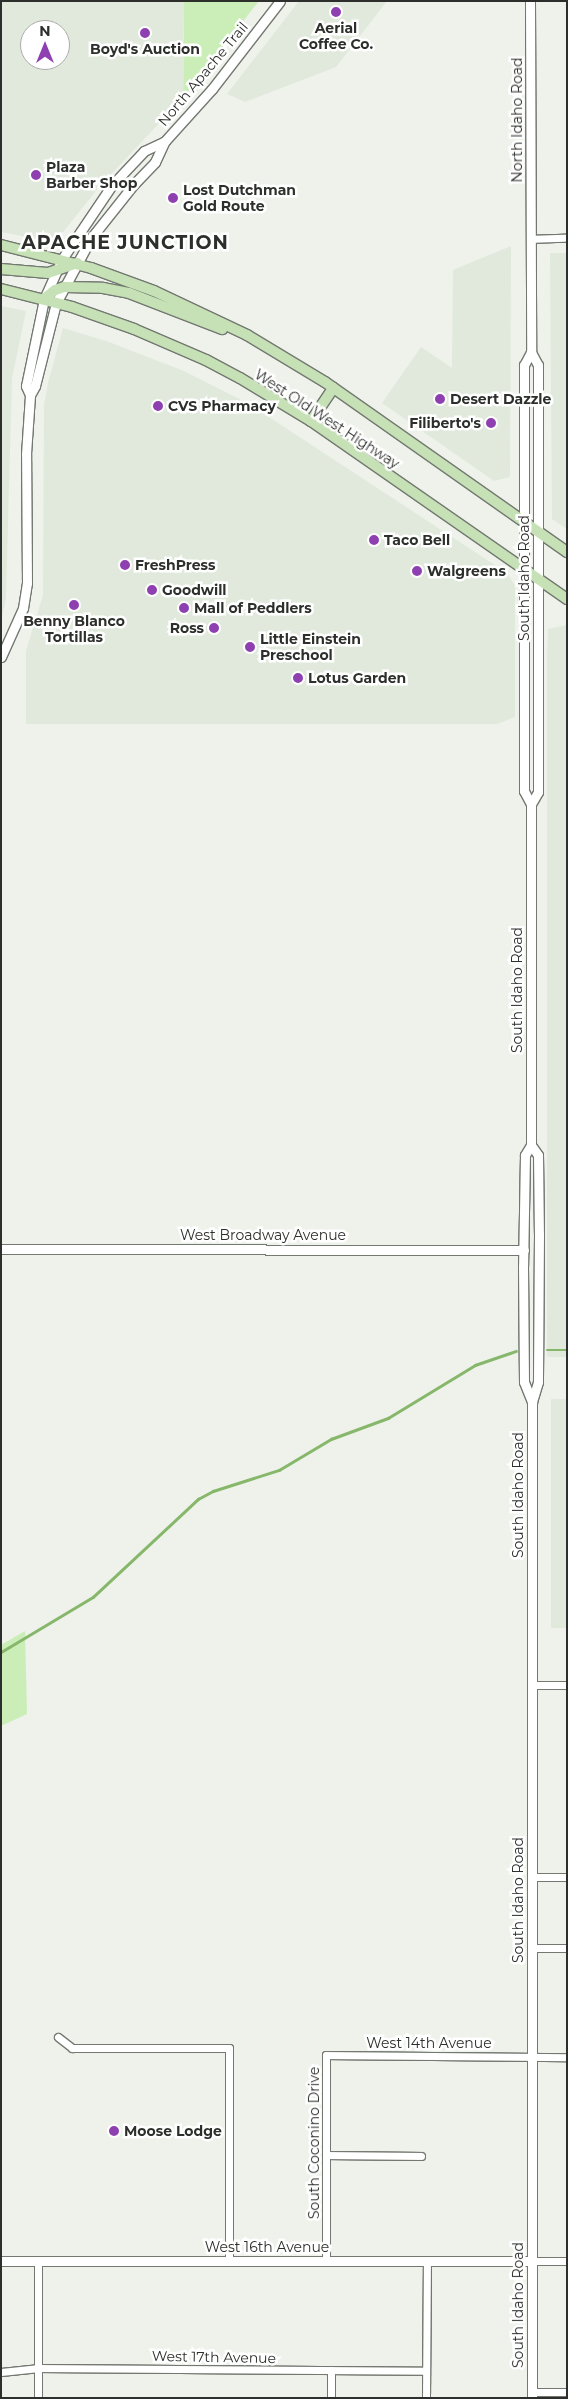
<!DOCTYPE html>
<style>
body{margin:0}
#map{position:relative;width:568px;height:2399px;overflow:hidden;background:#eef2eb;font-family:Montserrat,sans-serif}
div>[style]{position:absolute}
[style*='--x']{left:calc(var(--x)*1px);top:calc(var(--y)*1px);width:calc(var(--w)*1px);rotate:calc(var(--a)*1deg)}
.built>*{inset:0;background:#e0e9db}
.green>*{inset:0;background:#cbeeb8}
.stream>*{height:2.5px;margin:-1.25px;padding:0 1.25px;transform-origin:1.25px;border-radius:1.25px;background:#86b76a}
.roads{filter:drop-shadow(1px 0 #737871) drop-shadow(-1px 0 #737871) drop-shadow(0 1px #737871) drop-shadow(0 -1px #737871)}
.street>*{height:7px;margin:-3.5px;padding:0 3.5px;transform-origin:3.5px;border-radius:3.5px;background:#fff}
.secondary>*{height:9px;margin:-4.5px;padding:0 4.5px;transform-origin:4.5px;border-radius:4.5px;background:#fff}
.primary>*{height:10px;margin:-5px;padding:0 5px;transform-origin:5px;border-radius:5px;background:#c5e1b5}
.dots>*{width:14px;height:14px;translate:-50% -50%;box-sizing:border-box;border:2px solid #fff;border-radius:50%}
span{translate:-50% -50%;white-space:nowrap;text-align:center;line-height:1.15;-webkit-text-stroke:5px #fff;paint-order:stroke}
.poi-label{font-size:14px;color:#2d2f2c;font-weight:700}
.left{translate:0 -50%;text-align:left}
.right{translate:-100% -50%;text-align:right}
.street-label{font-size:14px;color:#2d2f2c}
.district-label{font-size:19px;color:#2d2f2c;font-weight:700;letter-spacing:1px}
.frame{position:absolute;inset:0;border:2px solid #2d2f2c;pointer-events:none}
.north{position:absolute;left:20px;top:20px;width:50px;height:50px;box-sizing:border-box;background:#fff;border:1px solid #abacab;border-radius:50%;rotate:0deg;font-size:14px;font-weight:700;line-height:20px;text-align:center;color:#2d2f2c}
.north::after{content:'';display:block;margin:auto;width:18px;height:22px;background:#8f40b0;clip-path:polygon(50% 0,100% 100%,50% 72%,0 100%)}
</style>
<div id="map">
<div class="built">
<i style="clip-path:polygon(evenodd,1px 1px,184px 1px,183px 98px,99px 187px,64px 231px,48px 241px,1px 232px,1px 1px,30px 30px,60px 30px,60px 60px,30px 60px,30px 30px)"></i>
<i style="clip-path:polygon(299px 1px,387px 1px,336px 67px,245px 102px,227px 94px)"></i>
<i style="clip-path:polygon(511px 246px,510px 477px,494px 481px,382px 403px,421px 347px,452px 368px,453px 270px)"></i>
<i style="clip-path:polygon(550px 253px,567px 253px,567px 529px,552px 519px)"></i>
<i style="clip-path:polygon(1px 306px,26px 311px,12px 378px,6px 598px,1px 622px)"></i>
<i style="clip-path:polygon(63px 328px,109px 342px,184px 371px,249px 404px,507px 573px,515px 586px,515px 717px,497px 724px,26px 724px,26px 651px,43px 595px,44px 405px,48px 383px)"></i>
<i style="clip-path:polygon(567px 625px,567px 1357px,547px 1357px,547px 656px,548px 629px)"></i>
<i style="clip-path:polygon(551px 1399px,567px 1399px,567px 1628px,551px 1628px)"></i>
</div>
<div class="green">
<i style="clip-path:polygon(184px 1px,259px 1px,183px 98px,184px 38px)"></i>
<i style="clip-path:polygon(25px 1631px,27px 1714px,1px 1726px,1px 1645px)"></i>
</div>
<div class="stream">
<i style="--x:547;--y:1350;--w:20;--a:0"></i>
<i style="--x:1;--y:1652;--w:107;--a:-30.9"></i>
<i style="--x:93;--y:1597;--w:144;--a:-43"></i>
<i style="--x:198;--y:1499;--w:17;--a:-28"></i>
<i style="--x:213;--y:1491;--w:69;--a:-17.7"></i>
<i style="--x:279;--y:1470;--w:61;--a:-30.8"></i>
<i style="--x:331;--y:1439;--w:61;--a:-20.2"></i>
<i style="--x:388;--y:1418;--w:102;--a:-31.3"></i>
<i style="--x:475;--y:1365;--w:43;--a:-18.9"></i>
</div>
<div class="roads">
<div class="street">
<i style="--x:531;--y:239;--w:36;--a:-2"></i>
<i style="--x:532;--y:1685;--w:35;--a:0"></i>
<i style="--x:532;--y:1877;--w:35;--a:0"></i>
<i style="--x:532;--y:1948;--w:35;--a:0"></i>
<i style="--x:58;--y:2037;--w:18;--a:38"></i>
<i style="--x:72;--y:2048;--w:157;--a:0"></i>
<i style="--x:229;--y:2048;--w:213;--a:90"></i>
<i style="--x:327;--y:2155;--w:94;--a:0.6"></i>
<i style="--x:326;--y:2261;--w:206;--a:-90"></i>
<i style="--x:326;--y:2055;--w:241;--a:0.5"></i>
<i style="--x:532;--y:2261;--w:35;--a:0"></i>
<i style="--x:1;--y:2372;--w:36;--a:-6"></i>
<i style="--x:37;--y:2368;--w:389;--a:0.4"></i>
<i style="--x:532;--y:2392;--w:35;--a:0"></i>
<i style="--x:38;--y:2398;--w:138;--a:-90"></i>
<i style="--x:331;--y:2398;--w:28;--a:-90"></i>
<i style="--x:426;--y:2398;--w:138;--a:-89.6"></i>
</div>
<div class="secondary">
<i style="--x:530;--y:1;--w:351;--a:89.8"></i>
<i style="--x:531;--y:352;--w:15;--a:118"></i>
<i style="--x:524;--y:365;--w:426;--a:90"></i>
<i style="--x:524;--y:791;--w:15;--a:62"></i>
<i style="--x:531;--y:804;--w:341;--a:90"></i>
<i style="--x:531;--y:1145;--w:12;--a:121"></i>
<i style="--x:525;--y:1155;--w:112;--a:91"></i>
<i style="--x:523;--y:1267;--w:115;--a:89.5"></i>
<i style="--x:524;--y:1382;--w:22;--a:68"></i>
<i style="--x:531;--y:352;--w:15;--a:62"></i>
<i style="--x:538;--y:365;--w:427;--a:90"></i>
<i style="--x:538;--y:792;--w:14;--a:120"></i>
<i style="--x:30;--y:395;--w:10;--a:-61"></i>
<i style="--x:35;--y:386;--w:86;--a:-75.8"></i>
<i style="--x:56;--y:303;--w:74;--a:-61.7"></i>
<i style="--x:91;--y:238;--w:69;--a:-51.5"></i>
<i style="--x:134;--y:184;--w:30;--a:-46"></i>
<i style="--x:155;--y:162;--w:23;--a:-65"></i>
<i style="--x:165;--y:141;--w:70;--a:-47.9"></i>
<i style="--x:212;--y:89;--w:111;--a:-52.3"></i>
<i style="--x:1;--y:657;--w:54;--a:-65.8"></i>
<i style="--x:23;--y:608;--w:25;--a:-81"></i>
<i style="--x:27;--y:583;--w:129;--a:-90.4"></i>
<i style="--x:26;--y:454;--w:59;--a:-86.1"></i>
<i style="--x:30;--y:395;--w:10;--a:-114"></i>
<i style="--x:26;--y:386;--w:89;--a:-78.3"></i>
<i style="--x:44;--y:299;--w:44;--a:-65.8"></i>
<i style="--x:62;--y:259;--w:89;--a:-56"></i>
<i style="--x:112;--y:185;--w:47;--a:-46.7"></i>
<i style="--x:144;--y:151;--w:23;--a:-25"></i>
<i style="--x:531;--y:1145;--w:12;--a:55"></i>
<i style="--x:538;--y:1155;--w:79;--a:89.3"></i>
<i style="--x:539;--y:1234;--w:148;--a:90.4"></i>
<i style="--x:538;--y:1382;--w:21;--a:107"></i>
<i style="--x:532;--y:1402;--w:996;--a:90"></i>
<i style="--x:1;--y:1249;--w:523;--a:0.11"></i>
<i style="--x:1;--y:2261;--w:531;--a:0"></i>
</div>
<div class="primary">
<i style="--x:1;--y:245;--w:93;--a:14.3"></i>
<i style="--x:91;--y:268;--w:67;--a:20.1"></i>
<i style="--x:154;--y:291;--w:103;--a:25.3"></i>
<i style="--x:247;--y:335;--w:91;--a:31.1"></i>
<i style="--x:325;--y:382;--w:296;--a:35.1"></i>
<i style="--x:1;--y:269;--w:47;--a:4.9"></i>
<i style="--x:48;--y:273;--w:31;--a:-19"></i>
<i style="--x:1;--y:289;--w:73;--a:14.2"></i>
<i style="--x:72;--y:307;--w:66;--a:19.5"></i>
<i style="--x:134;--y:329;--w:78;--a:23.3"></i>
<i style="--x:206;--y:360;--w:38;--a:28"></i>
<i style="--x:240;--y:378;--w:83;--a:31.2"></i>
<i style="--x:311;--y:421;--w:312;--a:34.8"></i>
<i style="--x:44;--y:299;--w:14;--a:-39"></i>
<i style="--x:55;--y:290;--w:9;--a:-18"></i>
<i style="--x:64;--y:287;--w:39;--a:1"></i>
<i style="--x:103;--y:288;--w:26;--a:11"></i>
<i style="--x:129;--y:293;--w:100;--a:21.2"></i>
<i style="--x:311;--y:421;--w:40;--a:-56"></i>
</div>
</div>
<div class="dots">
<i style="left:336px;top:12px;background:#8f40b0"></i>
<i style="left:145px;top:33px;background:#8f40b0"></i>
<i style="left:36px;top:175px;background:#8f40b0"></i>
<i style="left:173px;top:198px;background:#8f40b0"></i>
<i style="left:440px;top:399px;background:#8f40b0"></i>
<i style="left:158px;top:406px;background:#8f40b0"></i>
<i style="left:491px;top:423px;background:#8f40b0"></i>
<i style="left:374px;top:540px;background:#8f40b0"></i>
<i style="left:125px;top:565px;background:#8f40b0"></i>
<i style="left:417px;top:571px;background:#8f40b0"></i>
<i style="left:152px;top:590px;background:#8f40b0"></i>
<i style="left:74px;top:605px;background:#8f40b0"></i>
<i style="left:184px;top:608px;background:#8f40b0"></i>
<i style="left:214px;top:628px;background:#8f40b0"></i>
<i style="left:250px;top:647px;background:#8f40b0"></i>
<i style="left:298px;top:678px;background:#8f40b0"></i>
<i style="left:114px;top:2131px;background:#8f40b0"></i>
</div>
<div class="poi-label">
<span style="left:336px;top:36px">Aerial<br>Coffee Co.</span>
<span style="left:145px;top:49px">Boyd's Auction</span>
<span class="left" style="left:46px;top:175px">Plaza<br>Barber Shop</span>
<span class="left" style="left:183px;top:198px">Lost Dutchman<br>Gold Route</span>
<span class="left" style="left:450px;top:399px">Desert Dazzle</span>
<span class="left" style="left:168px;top:406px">CVS Pharmacy</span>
<span class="right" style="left:481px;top:423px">Filiberto's</span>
<span class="left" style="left:384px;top:540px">Taco Bell</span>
<span class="left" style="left:135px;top:565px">FreshPress</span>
<span class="left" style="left:427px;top:571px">Walgreens</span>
<span class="left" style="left:162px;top:590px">Goodwill</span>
<span class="left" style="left:194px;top:608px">Mall of Peddlers</span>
<span style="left:74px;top:629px">Benny Blanco<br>Tortillas</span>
<span class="right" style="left:204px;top:628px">Ross</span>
<span class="left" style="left:260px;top:647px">Little Einstein<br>Preschool</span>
<span class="left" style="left:308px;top:678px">Lotus Garden</span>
<span class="left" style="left:124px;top:2131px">Moose Lodge</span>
</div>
<div class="street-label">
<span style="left:203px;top:74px;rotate:-50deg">North Apache Trail</span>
<span style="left:517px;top:120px;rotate:-90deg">North Idaho Road</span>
<span style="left:327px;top:419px;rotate:33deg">West Old West Highway</span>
<span style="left:524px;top:578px;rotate:-90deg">South Idaho Road</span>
<span style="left:517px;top:990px;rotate:-90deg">South Idaho Road</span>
<span style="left:263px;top:1235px">West Broadway Avenue</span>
<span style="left:518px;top:1495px;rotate:-90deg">South Idaho Road</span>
<span style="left:518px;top:1900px;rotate:-90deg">South Idaho Road</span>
<span style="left:429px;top:2043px">West 14th Avenue</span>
<span style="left:314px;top:2143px;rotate:-90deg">South Coconino Drive</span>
<span style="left:267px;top:2247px">West 16th Avenue</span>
<span style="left:518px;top:2305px;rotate:-90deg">South Idaho Road</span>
<span style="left:214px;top:2357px;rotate:1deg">West 17th Avenue</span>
</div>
<div class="district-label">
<span style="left:125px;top:243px">APACHE JUNCTION</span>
</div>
<div class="frame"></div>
<div class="north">N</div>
</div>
